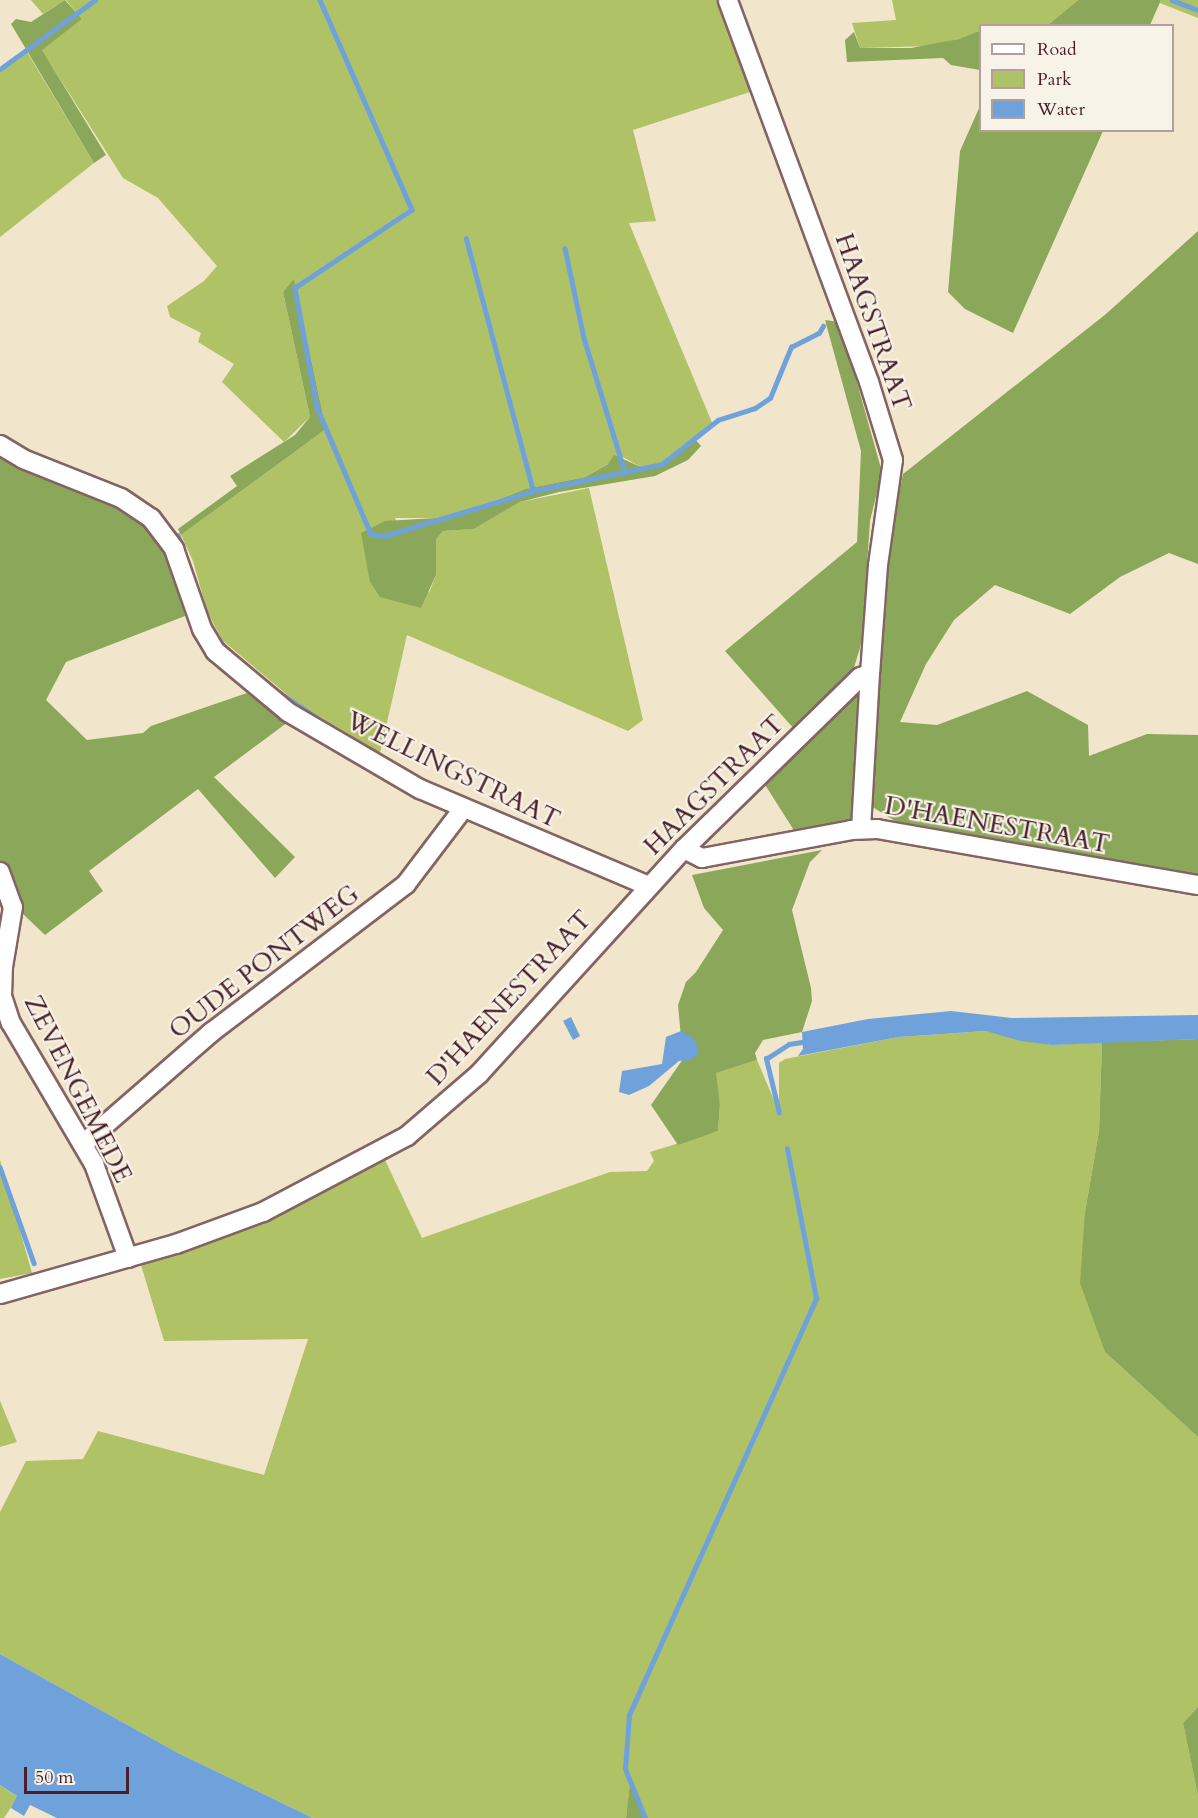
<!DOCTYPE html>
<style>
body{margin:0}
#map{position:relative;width:1198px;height:1818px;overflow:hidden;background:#f1e5cb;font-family:Cardo,serif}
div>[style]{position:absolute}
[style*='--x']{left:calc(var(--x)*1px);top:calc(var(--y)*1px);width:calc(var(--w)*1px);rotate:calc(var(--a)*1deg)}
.green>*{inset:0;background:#afc265}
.forest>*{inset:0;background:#8ba85a}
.water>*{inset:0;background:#6fa2db}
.stream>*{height:4.5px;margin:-2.25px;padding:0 2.25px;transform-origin:2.25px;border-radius:2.25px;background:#6fa2db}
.roads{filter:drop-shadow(2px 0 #846463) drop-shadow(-2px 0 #846463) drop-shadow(0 2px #846463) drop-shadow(0 -2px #846463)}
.minor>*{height:18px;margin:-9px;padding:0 9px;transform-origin:9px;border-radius:9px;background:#fff}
span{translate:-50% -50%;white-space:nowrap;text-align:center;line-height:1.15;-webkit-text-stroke:4.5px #f7f3e8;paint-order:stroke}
.street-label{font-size:26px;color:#4a1f2b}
.legend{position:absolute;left:979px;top:24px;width:195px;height:108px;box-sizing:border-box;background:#f7f3e8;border:2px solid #b29e9c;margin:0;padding:8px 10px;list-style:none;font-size:18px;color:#4a1f2b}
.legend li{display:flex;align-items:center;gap:12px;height:30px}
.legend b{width:30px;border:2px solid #b29e9c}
.scale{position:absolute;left:24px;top:1767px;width:105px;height:27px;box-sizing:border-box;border:3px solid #4a1f2b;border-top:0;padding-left:8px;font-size:18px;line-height:21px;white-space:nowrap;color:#4a1f2b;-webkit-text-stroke:4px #f7f3e8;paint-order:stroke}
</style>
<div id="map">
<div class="green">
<i style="clip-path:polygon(31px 0,65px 0,43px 14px)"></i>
<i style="clip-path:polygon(66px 0,723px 0,756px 90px,633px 130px,656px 221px,629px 223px,713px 425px,669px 461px,658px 465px,641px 467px,621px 456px,585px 477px,525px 489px,467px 512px,436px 518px,395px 518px,429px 593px,436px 575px,436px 540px,443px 531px,474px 529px,520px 502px,589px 488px,643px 720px,628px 731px,407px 635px,380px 753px,297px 703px,222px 640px,207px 611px,193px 561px,181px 535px,326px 429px,294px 280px,283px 292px,310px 417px,284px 442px,222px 382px,234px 364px,198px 342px,201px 333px,170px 317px,167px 306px,204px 281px,217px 266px,158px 198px,123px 178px,41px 49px,82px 19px)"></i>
<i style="clip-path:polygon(892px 0,1078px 0,1048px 25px,980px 26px,980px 31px,971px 36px,931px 46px,860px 48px,852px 23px,896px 20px)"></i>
<i style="clip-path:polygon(1161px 0,1198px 0,1198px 18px,1160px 3px)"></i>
<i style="clip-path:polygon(27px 52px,94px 163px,0 237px,0 72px)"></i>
<i style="clip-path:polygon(986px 1031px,1052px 1045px,1102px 1042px,1099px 1131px,1085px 1212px,1105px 1352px,1198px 1437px,1198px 1707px,1183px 1723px,1198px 1796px,1198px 1818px,645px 1818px,630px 1784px,626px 1818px,313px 1818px,178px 1753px,0 1654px,0 1512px,26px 1461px,83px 1459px,98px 1431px,264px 1475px,308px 1339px,164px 1341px,141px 1265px,295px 1207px,385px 1160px,422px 1238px,610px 1172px,647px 1171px,654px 1161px,650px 1152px,718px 1131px,720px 1105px,715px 1073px,757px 1060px,779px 1112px,779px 1063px,785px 1059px,899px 1037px)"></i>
<i style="clip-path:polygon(0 1160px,32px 1273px,0 1279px)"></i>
<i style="clip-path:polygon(0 1401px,17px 1442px,0 1447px)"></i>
<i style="clip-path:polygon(0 1785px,18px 1797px,4px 1818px,0 1818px)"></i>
</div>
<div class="forest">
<i style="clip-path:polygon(65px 0,82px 19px,42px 50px,106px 155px,94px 163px,11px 24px,16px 19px,31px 22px)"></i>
<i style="clip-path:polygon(1078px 0,1161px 0,1150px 25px,1048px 25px)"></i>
<i style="clip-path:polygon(980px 31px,980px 70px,951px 65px,943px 58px,847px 62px,845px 40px,854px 32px,860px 48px,911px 48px,959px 39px)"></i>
<i style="clip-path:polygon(980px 106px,980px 130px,1103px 131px,1013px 333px,965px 309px,948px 292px,960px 151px)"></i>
<i style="clip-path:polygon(1198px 231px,1198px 564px,1169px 553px,1120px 577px,1070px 614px,995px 585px,954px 620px,926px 664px,900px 722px,937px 725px,1027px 691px,1088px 725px,1089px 756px,1147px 734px,1198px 735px,1198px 874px,895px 821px,871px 806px,878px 672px,892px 529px,903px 474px,1106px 314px)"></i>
<i style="clip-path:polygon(294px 279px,326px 429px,181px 535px,178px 529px,237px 486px,230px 476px,295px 435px,310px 417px,283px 292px)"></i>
<i style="clip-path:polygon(825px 320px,840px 322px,882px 472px,870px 521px,862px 641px,853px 671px,795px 730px,725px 651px,857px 542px,861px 451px)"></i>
<i style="clip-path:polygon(695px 439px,701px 446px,688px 460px,655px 476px,559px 492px,520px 502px,474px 529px,443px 531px,436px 540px,436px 575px,421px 608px,380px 597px,370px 582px,361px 533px,385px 521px,436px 518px,467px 512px,525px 489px,585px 477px,608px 464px,614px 455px,641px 467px,658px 465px,669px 461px)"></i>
<i style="clip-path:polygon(0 449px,96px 492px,154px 527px,181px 598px,185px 616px,66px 662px,46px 700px,87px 740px,143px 733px,151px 726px,247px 693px,288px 722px,214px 777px,295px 857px,275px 878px,198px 789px,89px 871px,103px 891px,45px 935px,23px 914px,0 863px)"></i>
<i style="clip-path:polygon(861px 686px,852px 822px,795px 832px,762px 780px)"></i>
<i style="clip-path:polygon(822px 850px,810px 862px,792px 910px,811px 988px,812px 1001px,802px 1032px,763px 1040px,755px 1053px,757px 1060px,716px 1073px,720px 1105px,718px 1131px,678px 1145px,651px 1105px,683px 1059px,678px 1005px,686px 982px,696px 972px,723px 930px,704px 908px,692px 875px)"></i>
<i style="clip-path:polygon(1198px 1039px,1198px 1437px,1105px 1352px,1080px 1283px,1085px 1212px,1099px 1131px,1102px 1042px)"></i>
<i style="clip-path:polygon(1198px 1707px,1198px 1796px,1183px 1723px)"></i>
<i style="clip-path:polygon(630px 1782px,644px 1815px,645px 1818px,626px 1818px)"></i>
</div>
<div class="water">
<i style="clip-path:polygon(951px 1011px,1012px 1018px,1198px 1015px,1198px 1039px,1052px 1045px,1021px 1041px,986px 1031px,899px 1037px,798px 1056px,803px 1049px,802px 1032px,868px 1019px)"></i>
<i style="clip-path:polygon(571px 1017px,580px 1036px,573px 1040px,563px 1021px)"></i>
<i style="clip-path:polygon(681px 1031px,694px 1038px,699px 1053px,691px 1060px,679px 1061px,649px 1086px,629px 1095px,619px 1092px,622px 1071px,662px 1064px,666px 1037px)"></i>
<i style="clip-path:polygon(0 1654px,178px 1753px,313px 1818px,57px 1818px,30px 1805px,24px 1816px,11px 1808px,17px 1796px,0 1785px)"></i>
</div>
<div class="stream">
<i style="--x:320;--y:0;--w:229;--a:66.3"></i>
<i style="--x:412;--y:210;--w:141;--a:146.3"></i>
<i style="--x:295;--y:288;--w:121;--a:79.5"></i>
<i style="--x:317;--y:407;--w:138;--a:67"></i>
<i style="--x:371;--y:534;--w:13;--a:9"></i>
<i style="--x:384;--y:536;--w:156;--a:-16.8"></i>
<i style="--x:533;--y:491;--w:261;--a:-104.9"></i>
<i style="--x:1172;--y:0;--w:28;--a:21"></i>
<i style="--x:0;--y:69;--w:117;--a:-36"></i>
<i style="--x:565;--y:248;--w:92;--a:78.1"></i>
<i style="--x:584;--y:338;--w:140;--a:73"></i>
<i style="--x:533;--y:491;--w:132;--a:-11.8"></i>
<i style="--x:662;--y:464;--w:71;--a:-38.2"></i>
<i style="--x:718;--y:420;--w:39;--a:-18"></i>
<i style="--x:755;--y:408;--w:18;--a:-34"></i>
<i style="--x:770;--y:398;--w:55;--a:-67.6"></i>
<i style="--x:791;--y:347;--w:31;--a:-27"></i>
<i style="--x:819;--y:333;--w:8;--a:-60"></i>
<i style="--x:178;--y:535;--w:60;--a:70.7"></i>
<i style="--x:217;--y:638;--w:22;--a:47"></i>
<i style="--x:270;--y:686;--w:73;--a:33.9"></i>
<i style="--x:779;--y:1113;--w:56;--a:-103.5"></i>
<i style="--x:766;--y:1059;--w:27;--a:-33"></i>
<i style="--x:789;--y:1044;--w:19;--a:-9"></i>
<i style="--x:0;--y:1167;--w:102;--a:70.5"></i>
<i style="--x:645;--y:1818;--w:53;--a:-112.2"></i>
<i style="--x:625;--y:1769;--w:54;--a:-85.8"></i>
<i style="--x:629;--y:1715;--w:457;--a:-65.8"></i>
<i style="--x:816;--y:1298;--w:152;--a:-101"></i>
</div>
<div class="roads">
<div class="minor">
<i style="--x:0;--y:445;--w:27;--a:31"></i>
<i style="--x:23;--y:459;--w:105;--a:21.7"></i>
<i style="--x:121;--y:498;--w:36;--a:34"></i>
<i style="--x:151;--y:518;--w:39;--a:53"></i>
<i style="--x:174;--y:549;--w:85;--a:70.7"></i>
<i style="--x:202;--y:629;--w:26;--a:59"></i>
<i style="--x:215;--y:651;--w:95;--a:39.9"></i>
<i style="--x:288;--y:712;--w:153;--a:30.3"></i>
<i style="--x:420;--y:789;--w:248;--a:23"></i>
<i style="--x:861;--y:829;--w:155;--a:-86.7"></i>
<i style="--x:684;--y:849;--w:20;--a:27"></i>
<i style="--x:702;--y:858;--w:152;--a:-10.6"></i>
<i style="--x:851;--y:830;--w:26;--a:-2"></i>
<i style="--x:877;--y:829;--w:326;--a:9.9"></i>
<i style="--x:0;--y:872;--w:37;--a:70"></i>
<i style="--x:13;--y:907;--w:61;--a:99.5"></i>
<i style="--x:3;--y:967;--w:29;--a:92"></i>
<i style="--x:2;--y:996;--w:28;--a:72"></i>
<i style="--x:11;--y:1023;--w:164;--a:59.5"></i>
<i style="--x:94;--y:1164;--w:100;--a:70.1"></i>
<i style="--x:83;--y:1144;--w:171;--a:-41"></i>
<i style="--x:212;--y:1032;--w:244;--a:-37.3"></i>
<i style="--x:406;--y:884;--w:94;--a:-52.8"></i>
<i style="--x:0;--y:1294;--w:183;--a:-15.9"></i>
<i style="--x:176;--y:1244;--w:93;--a:-20.2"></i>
<i style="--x:263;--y:1212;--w:163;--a:-27.8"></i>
<i style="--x:407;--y:1136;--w:95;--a:-40.7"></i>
<i style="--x:479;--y:1074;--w:304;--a:-47.7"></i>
<i style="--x:684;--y:849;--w:246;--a:-44.3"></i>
<i style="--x:860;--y:677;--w:10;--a:-17"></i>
<i style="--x:870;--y:674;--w:109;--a:-85.8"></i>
<i style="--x:878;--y:565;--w:106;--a:-81.9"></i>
<i style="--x:893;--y:460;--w:82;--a:-107.1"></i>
<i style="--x:869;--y:382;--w:407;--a:-110.3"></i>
</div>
</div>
<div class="street-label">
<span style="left:873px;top:322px;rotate:71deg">HAAGSTRAAT</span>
<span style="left:453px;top:770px;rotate:26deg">WELLINGSTRAAT</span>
<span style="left:714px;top:785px;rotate:-45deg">HAAGSTRAAT</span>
<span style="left:997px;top:825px;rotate:10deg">D'HAENESTRAAT</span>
<span style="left:264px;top:962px;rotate:-38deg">OUDE PONTWEG</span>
<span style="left:509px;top:998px;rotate:-47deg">D'HAENESTRAAT</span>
<span style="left:78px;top:1089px;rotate:63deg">ZEVENGEMEDE</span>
</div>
<ul class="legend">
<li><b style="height:8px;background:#fff"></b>Road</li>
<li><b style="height:16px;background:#afc265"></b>Park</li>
<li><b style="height:16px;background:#6fa2db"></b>Water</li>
</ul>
<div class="scale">50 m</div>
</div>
